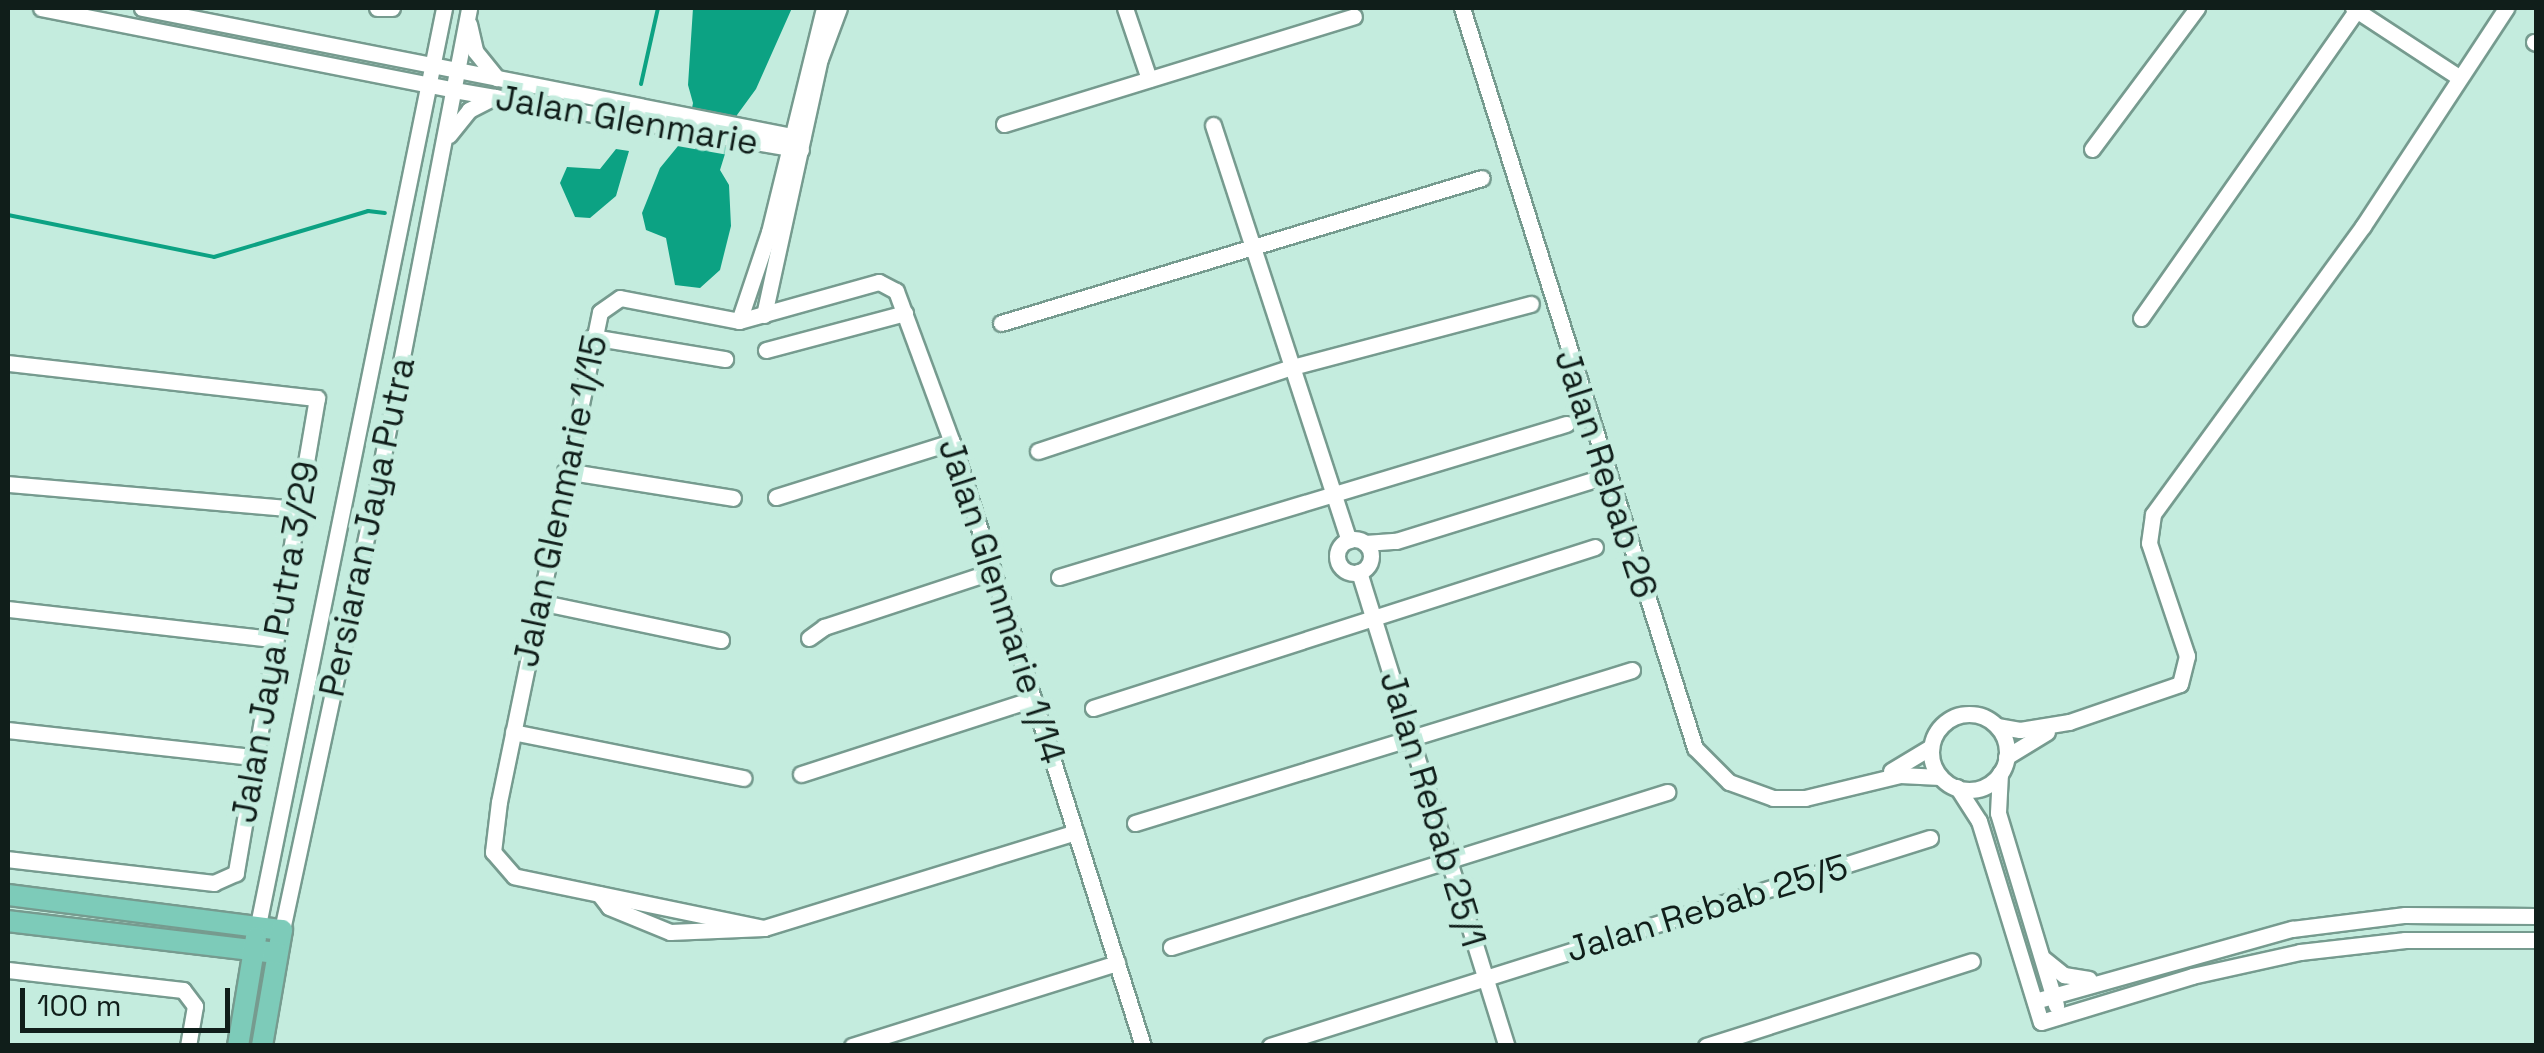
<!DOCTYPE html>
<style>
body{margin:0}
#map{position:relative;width:2544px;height:1053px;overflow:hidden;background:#c4ecde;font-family:"Space Grotesk",sans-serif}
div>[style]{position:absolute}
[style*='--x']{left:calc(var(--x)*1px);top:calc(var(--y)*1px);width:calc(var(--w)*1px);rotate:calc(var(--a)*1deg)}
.water>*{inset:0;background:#0ca283}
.stream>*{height:4px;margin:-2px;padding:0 2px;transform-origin:2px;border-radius:2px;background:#0ca283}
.roads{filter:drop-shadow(2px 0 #769b8f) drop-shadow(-2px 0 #769b8f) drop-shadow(0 2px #769b8f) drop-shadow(0 -2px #769b8f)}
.minor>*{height:15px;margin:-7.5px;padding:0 7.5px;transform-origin:7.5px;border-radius:7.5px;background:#fff}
.minor>.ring{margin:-7.5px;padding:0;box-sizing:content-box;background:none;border:15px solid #fff;border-radius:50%}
.major>*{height:20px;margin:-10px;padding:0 10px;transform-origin:10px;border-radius:10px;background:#7dcbb9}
span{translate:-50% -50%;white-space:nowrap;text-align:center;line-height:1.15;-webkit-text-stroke:10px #c4ecde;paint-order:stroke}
.street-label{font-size:35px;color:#101e1a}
.frame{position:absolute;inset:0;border:10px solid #101e1a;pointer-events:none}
.scale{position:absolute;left:20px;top:988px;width:210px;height:45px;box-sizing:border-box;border:5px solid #101e1a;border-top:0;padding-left:12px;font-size:30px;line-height:35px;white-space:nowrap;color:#101e1a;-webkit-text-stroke:8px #c4ecde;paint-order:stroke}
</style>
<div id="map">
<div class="water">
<i style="clip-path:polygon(693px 8px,792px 8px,756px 89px,737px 115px,720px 170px,729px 185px,731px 226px,720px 270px,700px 288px,675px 285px,666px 238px,646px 230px,642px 213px,660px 168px,687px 135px,693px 103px,688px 85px)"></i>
<i style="clip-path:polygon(616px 149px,629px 151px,616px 196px,590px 218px,575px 217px,560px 183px,567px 167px,600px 169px)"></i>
</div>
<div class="stream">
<i style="--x:641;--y:84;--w:78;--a:-77.4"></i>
<i style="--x:8;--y:215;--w:210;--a:11.5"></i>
<i style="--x:214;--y:257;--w:161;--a:-16.6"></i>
<i style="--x:368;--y:211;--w:17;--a:7"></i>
</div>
<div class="roads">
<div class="minor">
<i style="--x:41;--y:8;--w:421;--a:11.2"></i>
<i style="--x:454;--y:90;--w:352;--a:9.8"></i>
<i style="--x:142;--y:8;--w:673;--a:11.14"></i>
<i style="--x:377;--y:8;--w:15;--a:0"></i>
<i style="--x:1125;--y:8;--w:75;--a:71.3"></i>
<i style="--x:1462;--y:8;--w:776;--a:72.52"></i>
<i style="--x:1695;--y:748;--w:48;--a:45"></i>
<i style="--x:1729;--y:782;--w:47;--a:20"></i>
<i style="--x:1773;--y:798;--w:32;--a:0"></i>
<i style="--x:1805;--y:798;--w:98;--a:-13.6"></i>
<i style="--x:1900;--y:775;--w:40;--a:2.9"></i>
<i style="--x:2353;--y:8;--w:124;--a:33.2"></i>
<i style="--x:469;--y:24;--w:28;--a:77"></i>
<i style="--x:475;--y:51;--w:35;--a:51"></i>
<i style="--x:2534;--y:42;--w:2;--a:27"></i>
<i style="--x:1004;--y:124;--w:366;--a:-17.1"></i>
<i style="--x:1213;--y:125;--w:437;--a:71.9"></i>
<i style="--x:449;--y:135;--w:32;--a:-51"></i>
<i style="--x:469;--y:110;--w:29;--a:-27"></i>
<i style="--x:2092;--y:149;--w:176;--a:-53.3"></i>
<i style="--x:764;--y:315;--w:262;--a:-77.7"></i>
<i style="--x:820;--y:59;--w:54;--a:-69.6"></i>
<i style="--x:2141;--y:318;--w:378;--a:-55"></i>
<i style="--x:739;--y:321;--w:94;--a:-71.4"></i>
<i style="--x:769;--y:232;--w:231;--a:-76.2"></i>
<i style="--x:1001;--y:323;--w:502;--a:-16.78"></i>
<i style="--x:592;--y:337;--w:135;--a:9.4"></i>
<i style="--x:766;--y:350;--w:144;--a:-14.9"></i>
<i style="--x:8;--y:363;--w:311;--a:6.5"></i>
<i style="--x:317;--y:398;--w:482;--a:99.7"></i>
<i style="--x:236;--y:873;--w:24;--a:156"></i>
<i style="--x:214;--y:883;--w:207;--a:-173.4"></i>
<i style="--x:1038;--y:451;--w:268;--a:-18.3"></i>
<i style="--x:1292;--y:367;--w:247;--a:-14.8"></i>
<i style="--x:565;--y:471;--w:170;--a:9.1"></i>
<i style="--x:8;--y:484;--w:290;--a:4.9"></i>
<i style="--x:776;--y:497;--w:184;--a:-17.4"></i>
<i class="ring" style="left:1337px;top:539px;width:19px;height:19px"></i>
<i style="--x:1365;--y:543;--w:31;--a:-4"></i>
<i style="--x:1396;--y:541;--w:220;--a:-17.2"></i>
<i style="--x:1359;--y:572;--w:497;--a:72.7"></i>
<i style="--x:1059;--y:577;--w:530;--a:-16.79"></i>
<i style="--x:539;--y:602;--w:186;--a:11.8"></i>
<i style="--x:8;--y:609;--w:267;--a:6.5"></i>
<i style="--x:809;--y:638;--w:19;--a:-36"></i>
<i style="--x:824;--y:627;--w:178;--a:-18.3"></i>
<i style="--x:1093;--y:708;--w:527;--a:-17.78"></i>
<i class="ring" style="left:1931px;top:714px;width:61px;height:61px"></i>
<i style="--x:1997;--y:726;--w:23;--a:10"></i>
<i style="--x:2020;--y:730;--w:50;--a:-9.3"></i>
<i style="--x:2069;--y:722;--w:117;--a:-18.9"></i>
<i style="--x:2180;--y:684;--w:29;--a:-76"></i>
<i style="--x:2187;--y:656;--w:119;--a:-108.6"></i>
<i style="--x:2149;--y:543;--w:29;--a:-82"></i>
<i style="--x:2153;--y:514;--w:356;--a:-53.9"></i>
<i style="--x:2363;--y:226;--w:261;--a:-56.7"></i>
<i style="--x:8;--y:730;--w:247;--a:6.3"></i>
<i style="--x:513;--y:732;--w:235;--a:11.3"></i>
<i style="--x:2006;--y:757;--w:48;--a:-31.4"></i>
<i style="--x:1891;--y:771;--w:47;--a:-31"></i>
<i style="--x:2000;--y:773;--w:40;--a:92.9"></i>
<i style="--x:1998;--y:813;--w:201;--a:73.2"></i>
<i style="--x:801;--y:774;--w:244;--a:-17.9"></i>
<i style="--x:1957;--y:787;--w:40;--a:57.1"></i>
<i style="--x:1979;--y:821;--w:210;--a:72.9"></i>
<i style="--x:2041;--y:1022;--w:158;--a:-16.9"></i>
<i style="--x:2192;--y:976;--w:111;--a:-12.5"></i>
<i style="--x:2300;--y:952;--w:106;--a:-6.5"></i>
<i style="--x:2405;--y:940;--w:131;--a:0"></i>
<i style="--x:1135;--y:823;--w:520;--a:-17.11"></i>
<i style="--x:599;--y:894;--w:16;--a:52"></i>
<i style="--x:609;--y:907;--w:66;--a:22.3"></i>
<i style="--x:670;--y:932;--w:94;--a:-2.4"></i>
<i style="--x:764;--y:928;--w:326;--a:-17.1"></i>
<i style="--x:258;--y:925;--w:936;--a:-78.53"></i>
<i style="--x:764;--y:928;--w:255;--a:-168.3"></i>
<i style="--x:514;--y:876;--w:32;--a:-131"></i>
<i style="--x:493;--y:852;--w:50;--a:-83.2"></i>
<i style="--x:499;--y:802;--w:500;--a:-78.35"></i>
<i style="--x:600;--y:312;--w:24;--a:-35"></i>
<i style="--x:620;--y:298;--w:121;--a:10.9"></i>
<i style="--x:739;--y:321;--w:145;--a:-15.6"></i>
<i style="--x:879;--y:282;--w:19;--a:28"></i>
<i style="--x:896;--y:291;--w:161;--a:69.7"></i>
<i style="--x:952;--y:442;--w:633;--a:72.45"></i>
<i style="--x:282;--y:930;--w:443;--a:-77.9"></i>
<i style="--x:375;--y:497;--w:498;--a:-79.1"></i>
<i style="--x:1171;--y:947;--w:520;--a:-17.35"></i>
<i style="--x:2044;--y:959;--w:26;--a:39"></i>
<i style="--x:2064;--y:975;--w:25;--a:9"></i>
<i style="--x:8;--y:970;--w:176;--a:6.5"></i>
<i style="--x:183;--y:990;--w:20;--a:53"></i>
<i style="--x:195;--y:1006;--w:41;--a:99.9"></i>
<i style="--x:2035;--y:1001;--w:267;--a:-15.7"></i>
<i style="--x:2292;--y:929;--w:114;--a:-7.1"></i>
<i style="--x:2405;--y:915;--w:131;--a:0.4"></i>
<i style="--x:852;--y:1046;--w:278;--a:-17.4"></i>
<i style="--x:1270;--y:1046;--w:692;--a:-17.49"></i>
<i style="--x:1706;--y:1046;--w:279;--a:-17.7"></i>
</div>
<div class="major">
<i style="--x:8;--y:895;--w:276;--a:7.3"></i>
<i style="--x:282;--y:930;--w:118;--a:99.8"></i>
<i style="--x:8;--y:921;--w:271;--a:6.8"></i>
<i style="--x:238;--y:1046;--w:110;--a:-80.6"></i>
</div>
</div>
<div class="street-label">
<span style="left:627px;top:120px;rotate:10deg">Jalan Glenmarie</span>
<span style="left:1606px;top:474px;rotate:72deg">Jalan Rebab 26</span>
<span style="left:560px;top:501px;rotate:-78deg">Jalan Glenmarie 1/15</span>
<span style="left:367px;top:527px;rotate:-78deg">Persiaran Jaya Putra</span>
<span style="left:1002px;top:601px;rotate:72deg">Jalan Glenmarie 1/14</span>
<span style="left:275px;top:642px;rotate:-80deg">Jalan Jaya Putra 3/29</span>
<span style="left:1433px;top:809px;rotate:73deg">Jalan Rebab 25/1</span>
<span style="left:1707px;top:908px;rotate:-17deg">Jalan Rebab 25/5</span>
</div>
<div class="frame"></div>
<div class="scale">100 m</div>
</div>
